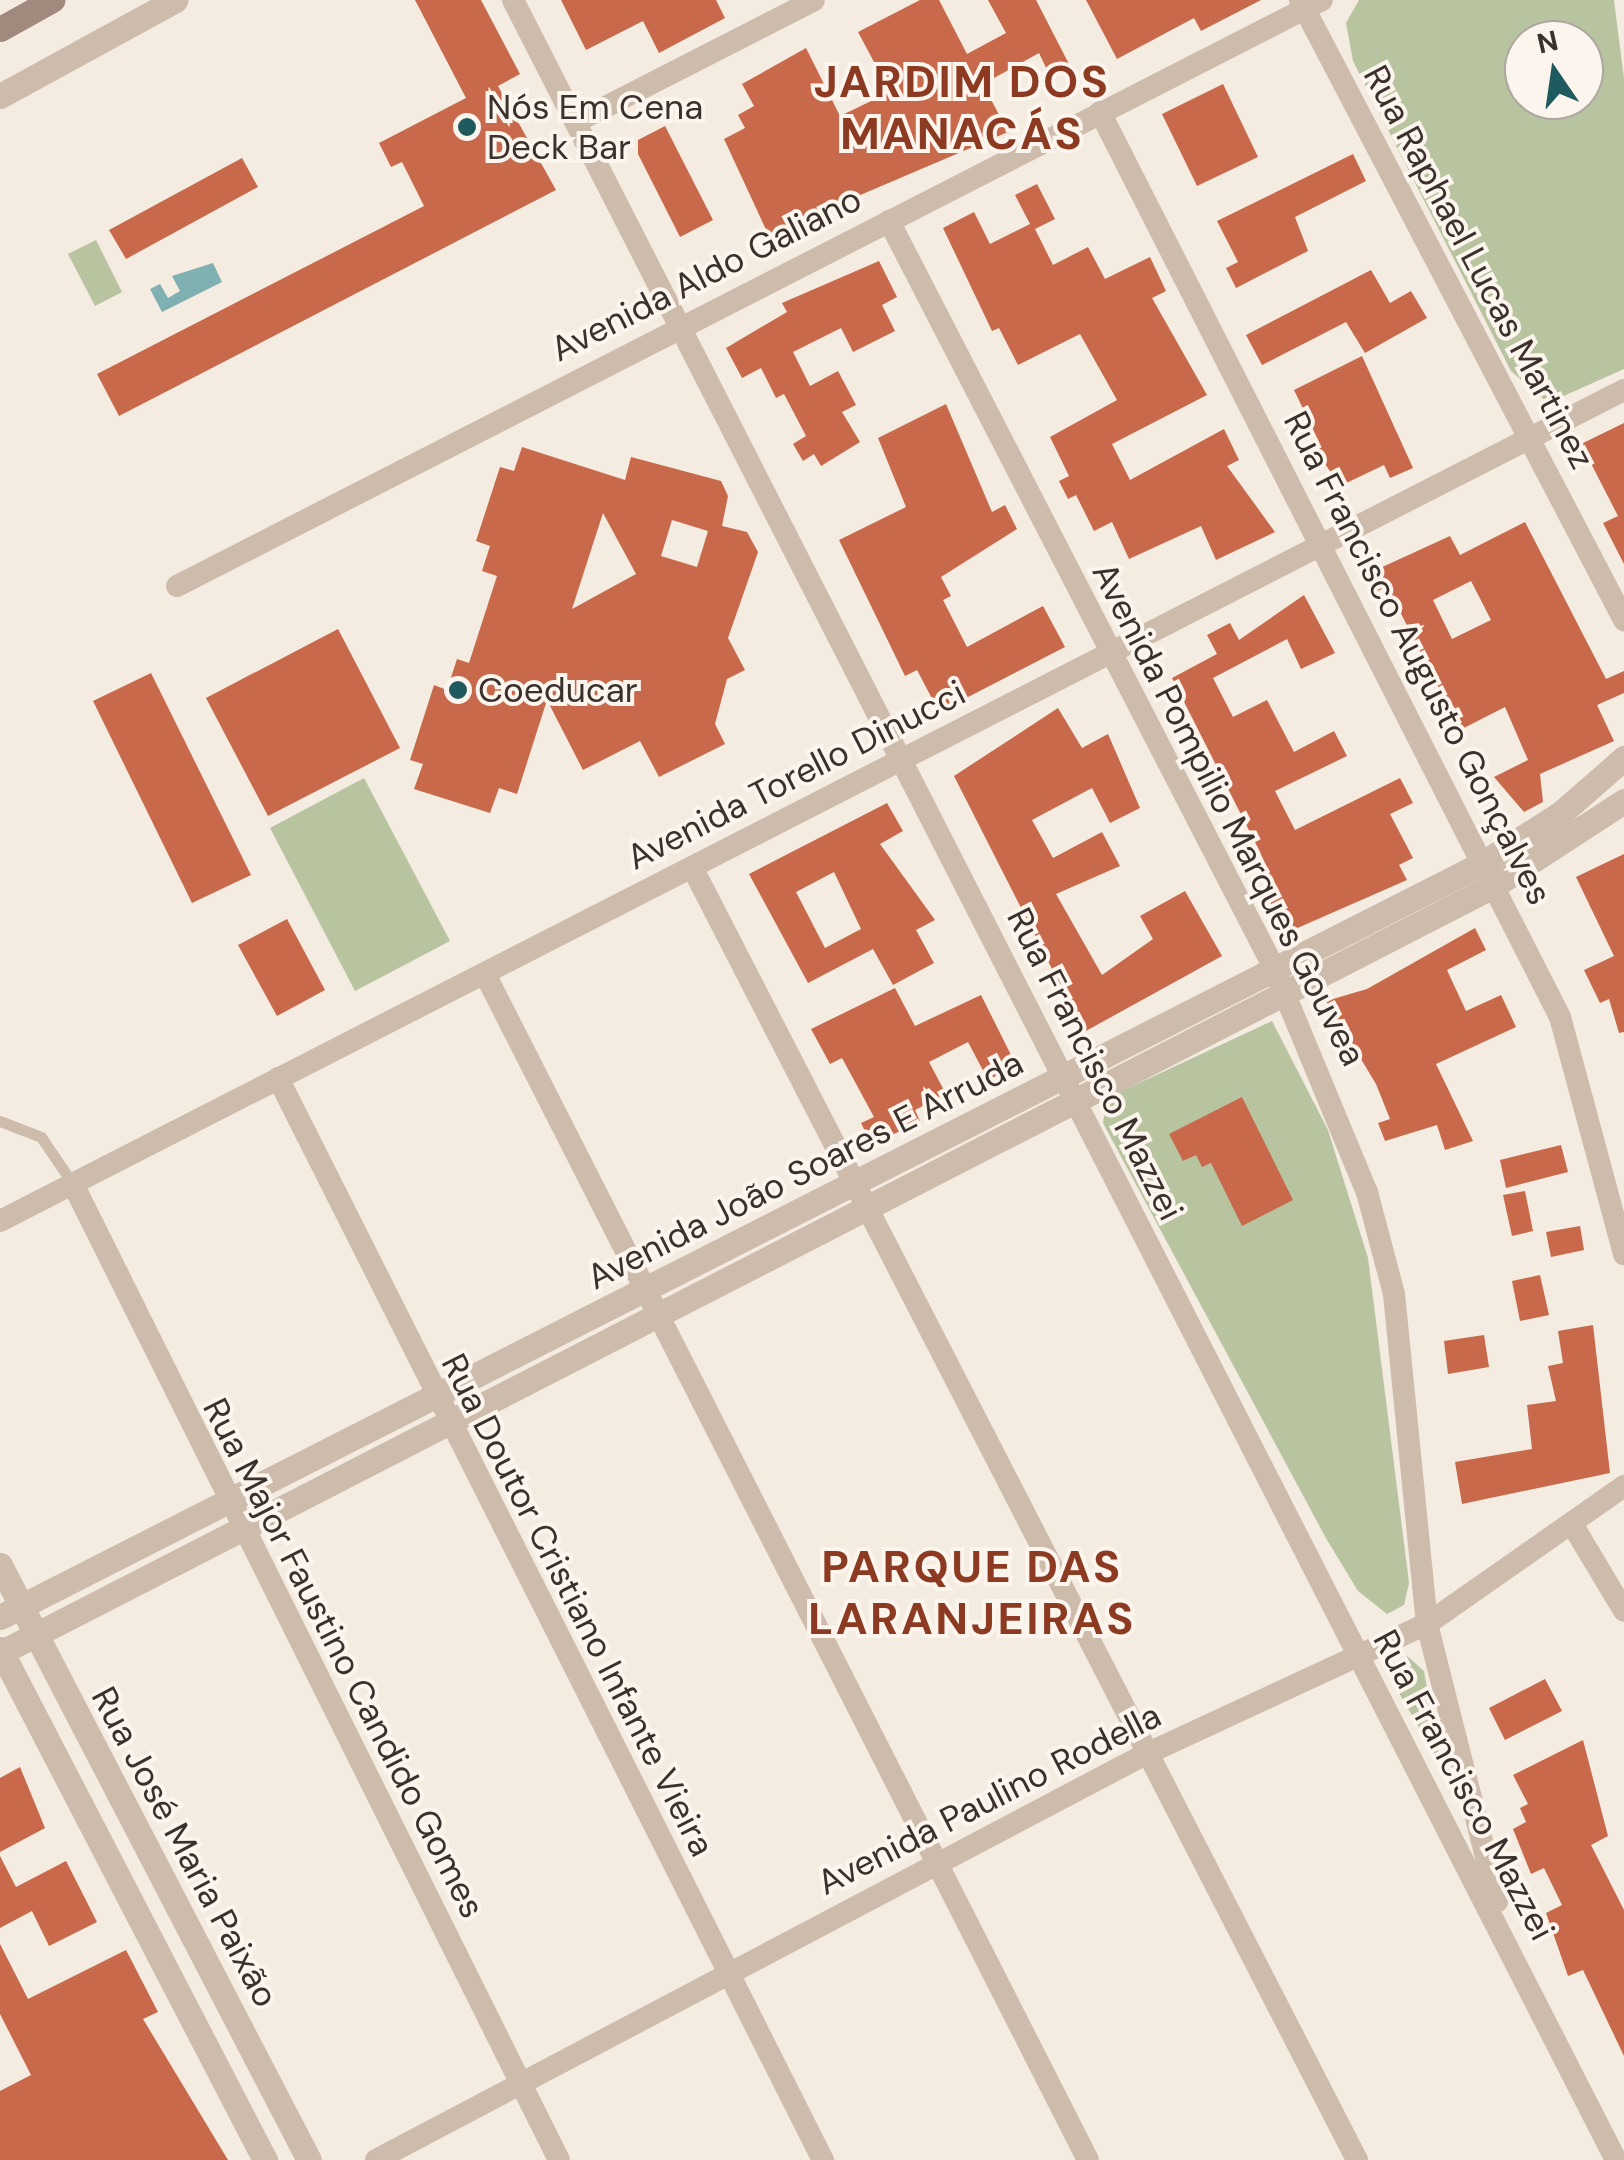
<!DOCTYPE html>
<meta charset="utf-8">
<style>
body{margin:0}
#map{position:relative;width:1624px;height:2160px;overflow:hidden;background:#f4ebe1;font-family:"DM Sans",sans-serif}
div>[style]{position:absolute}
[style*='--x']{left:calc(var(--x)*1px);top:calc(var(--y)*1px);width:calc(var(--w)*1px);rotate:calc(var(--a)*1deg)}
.green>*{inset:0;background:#b8c4a0}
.water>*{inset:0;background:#7fb0b2}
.building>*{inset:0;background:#c8694b}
.service>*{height:11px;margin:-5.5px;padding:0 5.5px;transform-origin:5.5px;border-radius:5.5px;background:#cdbbac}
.minor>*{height:22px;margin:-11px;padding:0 11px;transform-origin:11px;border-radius:11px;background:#cdbbac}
.tertiary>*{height:25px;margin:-12.5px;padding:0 12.5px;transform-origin:12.5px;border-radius:12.5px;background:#cdbbac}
.secondary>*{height:25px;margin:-12.5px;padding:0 12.5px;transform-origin:12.5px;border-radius:12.5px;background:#a18a7d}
.dots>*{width:28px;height:28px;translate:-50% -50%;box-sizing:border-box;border:5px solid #fbf5ee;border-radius:50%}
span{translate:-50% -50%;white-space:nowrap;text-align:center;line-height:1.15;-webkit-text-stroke:8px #fbf5ee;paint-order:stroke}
.poi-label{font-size:35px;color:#3b302b}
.left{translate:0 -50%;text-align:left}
.street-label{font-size:35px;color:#3b302b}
.district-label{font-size:45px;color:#8c3b22;font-weight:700;letter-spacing:2.5px}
.north{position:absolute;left:1504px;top:20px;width:100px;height:100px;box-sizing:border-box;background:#fbf5ee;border:2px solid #aea6a0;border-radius:50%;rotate:347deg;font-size:28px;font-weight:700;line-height:40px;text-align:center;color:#3b302b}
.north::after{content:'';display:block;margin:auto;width:35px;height:45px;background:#1f5a5e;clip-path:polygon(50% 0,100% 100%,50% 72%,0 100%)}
</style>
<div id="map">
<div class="green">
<i style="clip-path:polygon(evenodd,1359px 0,1614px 0,1624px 79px,1624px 369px,1548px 403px,1511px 371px,1353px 61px,1346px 23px,1359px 0,1524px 40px,1584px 40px,1584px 100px,1524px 100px,1524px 40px)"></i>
<i style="clip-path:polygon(96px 240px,122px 292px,95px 306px,68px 254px)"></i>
<i style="clip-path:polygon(364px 778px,450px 941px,355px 991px,270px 828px)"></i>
<i style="clip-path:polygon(1272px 1021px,1328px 1130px,1368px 1258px,1409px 1583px,1404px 1605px,1387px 1614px,1358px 1591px,1327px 1540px,1103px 1123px,1107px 1098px)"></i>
<i style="clip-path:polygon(1407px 1656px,1424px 1671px,1440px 1763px,1393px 1683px,1393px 1663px)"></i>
</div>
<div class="water">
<i style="clip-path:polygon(213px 263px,222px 282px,162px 312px,150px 289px,160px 284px,168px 298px,180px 291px,172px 276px)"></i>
</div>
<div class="building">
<i style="clip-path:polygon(415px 0,481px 0,520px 74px,498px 86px,556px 190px,119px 416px,97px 374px,424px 206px,402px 162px,391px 167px,379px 143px,466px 98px)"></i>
<i style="clip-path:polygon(561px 0,716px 0,725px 18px,659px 53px,643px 21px,586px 50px)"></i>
<i style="clip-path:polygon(920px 0,939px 0,967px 54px,1006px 33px,988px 0,1036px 0,1070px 66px,1050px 76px,1039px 53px,983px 84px,1008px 132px,797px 222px,803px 235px,775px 249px,724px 139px,745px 128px,738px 115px,754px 106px,742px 84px,806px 48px,840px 116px,890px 92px,858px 32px)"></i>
<i style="clip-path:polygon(1086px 0,1261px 0,1201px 31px,1194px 18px,1117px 59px)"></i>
<i style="clip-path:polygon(1223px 84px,1258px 157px,1197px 186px,1162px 114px)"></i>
<i style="clip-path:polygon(665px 126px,713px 220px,680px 237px,638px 154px,638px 140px)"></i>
<i style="clip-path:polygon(1353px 154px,1366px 181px,1295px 217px,1308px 251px,1236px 288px,1226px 268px,1238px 262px,1217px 221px)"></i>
<i style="clip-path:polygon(242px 158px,258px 187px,126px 259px,109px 230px)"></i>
<i style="clip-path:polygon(1037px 184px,1055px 219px,1035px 229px,1053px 265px,1088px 247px,1105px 279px,1150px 257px,1166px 291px,1152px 298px,1207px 395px,1112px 444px,1130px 480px,1224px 429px,1239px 460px,1227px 466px,1275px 532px,1216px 560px,1201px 526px,1129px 559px,1112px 522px,1094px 531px,1076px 495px,1068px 499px,1059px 481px,1069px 476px,1050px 437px,1117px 400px,1080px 334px,1018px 365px,999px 328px,992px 331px,943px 228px,974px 212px,990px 244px,1030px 224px,1015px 195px)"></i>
<i style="clip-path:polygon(879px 261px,897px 297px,882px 305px,895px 331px,853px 352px,841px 328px,793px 352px,810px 386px,838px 371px,856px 405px,842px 412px,860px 442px,821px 466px,814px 454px,803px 461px,793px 444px,806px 436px,784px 394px,776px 398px,761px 368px,742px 378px,726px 348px,787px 312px,782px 303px)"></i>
<i style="clip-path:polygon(1371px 270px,1390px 303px,1411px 291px,1427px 318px,1365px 353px,1346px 322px,1262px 365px,1246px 335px)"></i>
<i style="clip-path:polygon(1362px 356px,1413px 468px,1390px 478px,1384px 465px,1340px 486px,1313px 446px,1319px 442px,1294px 390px)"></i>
<i style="clip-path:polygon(946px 404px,992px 512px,1005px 505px,1017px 529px,941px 577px,951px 596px,943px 600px,967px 647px,1043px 606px,1065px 647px,939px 712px,917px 670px,905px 676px,839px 540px,906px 507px,878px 438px)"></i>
<i style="clip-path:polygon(1624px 423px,1624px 564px,1603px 523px,1618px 516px,1581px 444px)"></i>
<i style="clip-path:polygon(evenodd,522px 447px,625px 480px,631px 457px,721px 481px,728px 496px,722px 526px,747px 532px,758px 552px,728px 638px,745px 670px,727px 679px,715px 724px,725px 744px,659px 777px,640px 741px,583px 770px,547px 700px,517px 794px,499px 788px,490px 813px,414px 789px,423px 764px,410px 760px,434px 685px,447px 690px,457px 659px,469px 663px,497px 576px,482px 571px,490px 546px,476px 541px,500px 467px,514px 471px,522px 447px,603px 513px,636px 574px,572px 609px,603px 513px,522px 447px,672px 520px,708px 531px,697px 567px,661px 556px,672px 520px)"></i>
<i style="clip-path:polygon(evenodd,1525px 522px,1606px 679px,1624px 671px,1624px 693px,1597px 705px,1614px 741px,1540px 774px,1543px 802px,1524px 812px,1494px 777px,1528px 760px,1505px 707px,1460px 730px,1387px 586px,1376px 592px,1367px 574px,1450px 536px,1460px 555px,1525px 522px,1471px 581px,1491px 620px,1452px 639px,1433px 600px,1471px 581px)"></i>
<i style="clip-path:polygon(1304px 595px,1335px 653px,1301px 669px,1287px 639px,1213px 678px,1233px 717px,1267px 700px,1294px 752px,1334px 731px,1347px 756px,1275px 791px,1295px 830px,1400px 778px,1413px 803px,1390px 814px,1413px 858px,1399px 865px,1407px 880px,1286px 933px,1266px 894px,1275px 889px,1260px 852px,1172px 678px,1217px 654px,1207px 635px,1230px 623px,1239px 640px)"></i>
<i style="clip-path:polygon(338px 629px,400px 748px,268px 816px,206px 698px)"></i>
<i style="clip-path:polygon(151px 673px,251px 875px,192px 903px,93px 701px)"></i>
<i style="clip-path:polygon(1058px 708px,1082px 748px,1108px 734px,1140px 808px,1110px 823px,1092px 788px,1032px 820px,1053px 858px,1102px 832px,1120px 866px,1056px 894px,1102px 975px,1153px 939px,1140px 916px,1185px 891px,1222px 956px,1084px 1032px,954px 776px)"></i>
<i style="clip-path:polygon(evenodd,887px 803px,903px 831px,880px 844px,935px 920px,916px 930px,934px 963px,893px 985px,873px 949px,808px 983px,749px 874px,887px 803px,834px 872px,861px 929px,825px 948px,796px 892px,834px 872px)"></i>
<i style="clip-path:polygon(1624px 854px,1624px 1032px,1619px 1033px,1609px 999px,1600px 1003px,1584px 970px,1614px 956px,1576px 877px)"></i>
<i style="clip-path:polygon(287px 919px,325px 990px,277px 1016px,238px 945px)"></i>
<i style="clip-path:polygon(1475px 928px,1486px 950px,1447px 970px,1466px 1011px,1501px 995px,1516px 1027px,1436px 1064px,1473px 1141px,1445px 1150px,1437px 1125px,1385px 1141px,1378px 1123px,1390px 1119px,1376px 1084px,1326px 1001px,1367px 989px)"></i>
<i style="clip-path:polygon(895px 988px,915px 1026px,981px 995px,1016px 1065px,988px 1080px,968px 1042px,929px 1062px,946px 1094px,915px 1110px,920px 1121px,872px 1145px,861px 1123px,874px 1117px,842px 1058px,830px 1064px,811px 1029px)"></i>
<i style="clip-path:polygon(1242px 1097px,1293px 1200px,1242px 1226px,1211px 1163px,1202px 1167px,1196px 1155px,1183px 1161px,1169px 1134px)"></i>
<i style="clip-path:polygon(1561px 1145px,1568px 1172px,1506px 1188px,1500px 1160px)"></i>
<i style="clip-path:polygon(1525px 1191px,1533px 1231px,1512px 1236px,1503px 1195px)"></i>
<i style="clip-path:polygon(1580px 1226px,1584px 1250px,1551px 1257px,1546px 1232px)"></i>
<i style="clip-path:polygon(1540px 1275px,1549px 1315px,1520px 1321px,1512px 1281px)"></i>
<i style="clip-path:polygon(1593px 1325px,1610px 1473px,1462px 1504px,1455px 1462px,1532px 1449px,1527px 1405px,1556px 1401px,1548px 1366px,1563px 1363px,1558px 1331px)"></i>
<i style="clip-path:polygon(1484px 1335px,1489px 1367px,1448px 1374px,1444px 1341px)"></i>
<i style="clip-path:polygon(1545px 1679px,1562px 1711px,1505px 1740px,1489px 1708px)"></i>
<i style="clip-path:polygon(1583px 1740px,1608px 1836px,1591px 1845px,1624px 1910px,1624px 2056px,1583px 1970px,1568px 1976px,1546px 1913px,1562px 1905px,1544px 1868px,1531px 1874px,1513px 1829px,1526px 1822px,1520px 1808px,1528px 1804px,1513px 1775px)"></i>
<i style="clip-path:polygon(20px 1767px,45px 1828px,0 1852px,0 1778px)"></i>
<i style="clip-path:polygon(0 1856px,16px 1887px,66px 1861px,97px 1922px,49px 1946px,32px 1911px,0 1928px)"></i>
<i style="clip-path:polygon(0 1944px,28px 1999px,126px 1950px,158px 2012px,143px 2019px,228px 2160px,0 2160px,0 2091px,31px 2075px,0 2014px)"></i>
</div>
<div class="service">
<i style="--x:0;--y:1121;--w:44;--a:21.3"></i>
<i style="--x:41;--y:1137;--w:57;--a:55.8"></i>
</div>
<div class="minor">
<i style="--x:513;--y:0;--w:2425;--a:62.95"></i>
<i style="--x:1300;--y:0;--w:700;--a:62.41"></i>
<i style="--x:1100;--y:112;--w:1015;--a:63.06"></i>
<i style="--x:1560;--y:1017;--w:246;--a:74.9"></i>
<i style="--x:576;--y:122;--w:267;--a:-27.1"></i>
<i style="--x:889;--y:221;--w:840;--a:62.73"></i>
<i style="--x:1274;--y:968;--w:243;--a:67.5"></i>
<i style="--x:1367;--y:1192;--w:106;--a:75.2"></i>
<i style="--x:1394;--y:1294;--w:332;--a:84.3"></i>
<i style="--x:1427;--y:1624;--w:286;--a:75.8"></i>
<i style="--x:177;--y:586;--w:1286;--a:-27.1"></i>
<i style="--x:692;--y:867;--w:1454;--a:62.78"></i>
<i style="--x:485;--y:974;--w:1330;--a:63.05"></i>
<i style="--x:278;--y:1078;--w:1212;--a:63.27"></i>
<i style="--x:73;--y:1184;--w:1090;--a:63.53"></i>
<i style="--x:0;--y:1221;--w:1824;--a:-27.1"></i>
<i style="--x:1572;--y:1524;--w:101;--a:59.1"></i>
<i style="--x:376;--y:2160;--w:866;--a:-27.81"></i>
<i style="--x:1142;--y:1756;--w:314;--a:-24.9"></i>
<i style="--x:1427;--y:1624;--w:241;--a:-35"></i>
</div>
<div class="tertiary">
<i style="--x:0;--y:96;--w:200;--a:-28.7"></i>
<i style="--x:0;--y:1565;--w:670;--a:62.56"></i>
<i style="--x:0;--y:1617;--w:1664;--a:-26.95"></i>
<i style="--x:1483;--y:863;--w:93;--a:-32.7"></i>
<i style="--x:1561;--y:813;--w:84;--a:-41.1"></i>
<i style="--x:0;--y:1649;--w:576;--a:62.59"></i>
<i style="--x:0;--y:1653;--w:1681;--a:-27.19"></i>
<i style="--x:1495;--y:885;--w:154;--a:-33.1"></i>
</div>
<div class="secondary">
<i style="--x:0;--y:29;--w:60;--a:-29.1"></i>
</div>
<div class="dots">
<i style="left:467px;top:127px;background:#1f5a5e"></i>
<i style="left:458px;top:690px;background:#1f5a5e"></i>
</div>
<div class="poi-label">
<span class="left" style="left:487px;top:127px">Nós Em Cena<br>Deck Bar</span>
<span class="left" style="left:478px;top:690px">Coeducar</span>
</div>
<div class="street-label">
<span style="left:1479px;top:267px;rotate:62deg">Rua Raphael Lucas Martinez</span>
<span style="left:706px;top:274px;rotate:-27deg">Avenida Aldo Galiano</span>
<span style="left:1418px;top:658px;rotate:63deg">Rua Francisco Augusto Gonçalves</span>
<span style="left:796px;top:775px;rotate:-27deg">Avenida Torello Dinucci</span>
<span style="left:1229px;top:814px;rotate:63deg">Avenida Pompilio Marques Gouvea</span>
<span style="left:1095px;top:1064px;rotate:63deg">Rua Francisco Mazzei</span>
<span style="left:805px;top:1170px;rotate:-27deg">Avenida João Soares E Arruda</span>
<span style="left:578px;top:1605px;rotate:63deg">Rua Doutor Cristiano Infante Vieira</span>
<span style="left:344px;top:1658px;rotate:63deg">Rua Major Faustino Candido Gomes</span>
<span style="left:1464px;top:1785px;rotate:62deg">Rua Francisco Mazzei</span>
<span style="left:989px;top:1799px;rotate:-27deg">Avenida Paulino Rodella</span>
<span style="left:185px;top:1847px;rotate:62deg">Rua José Maria Paixão</span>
</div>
<div class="district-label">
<span style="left:962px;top:108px">JARDIM DOS<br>MANACÁS</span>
<span style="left:972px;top:1593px">PARQUE DAS<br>LARANJEIRAS</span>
</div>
<div class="north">N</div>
</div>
